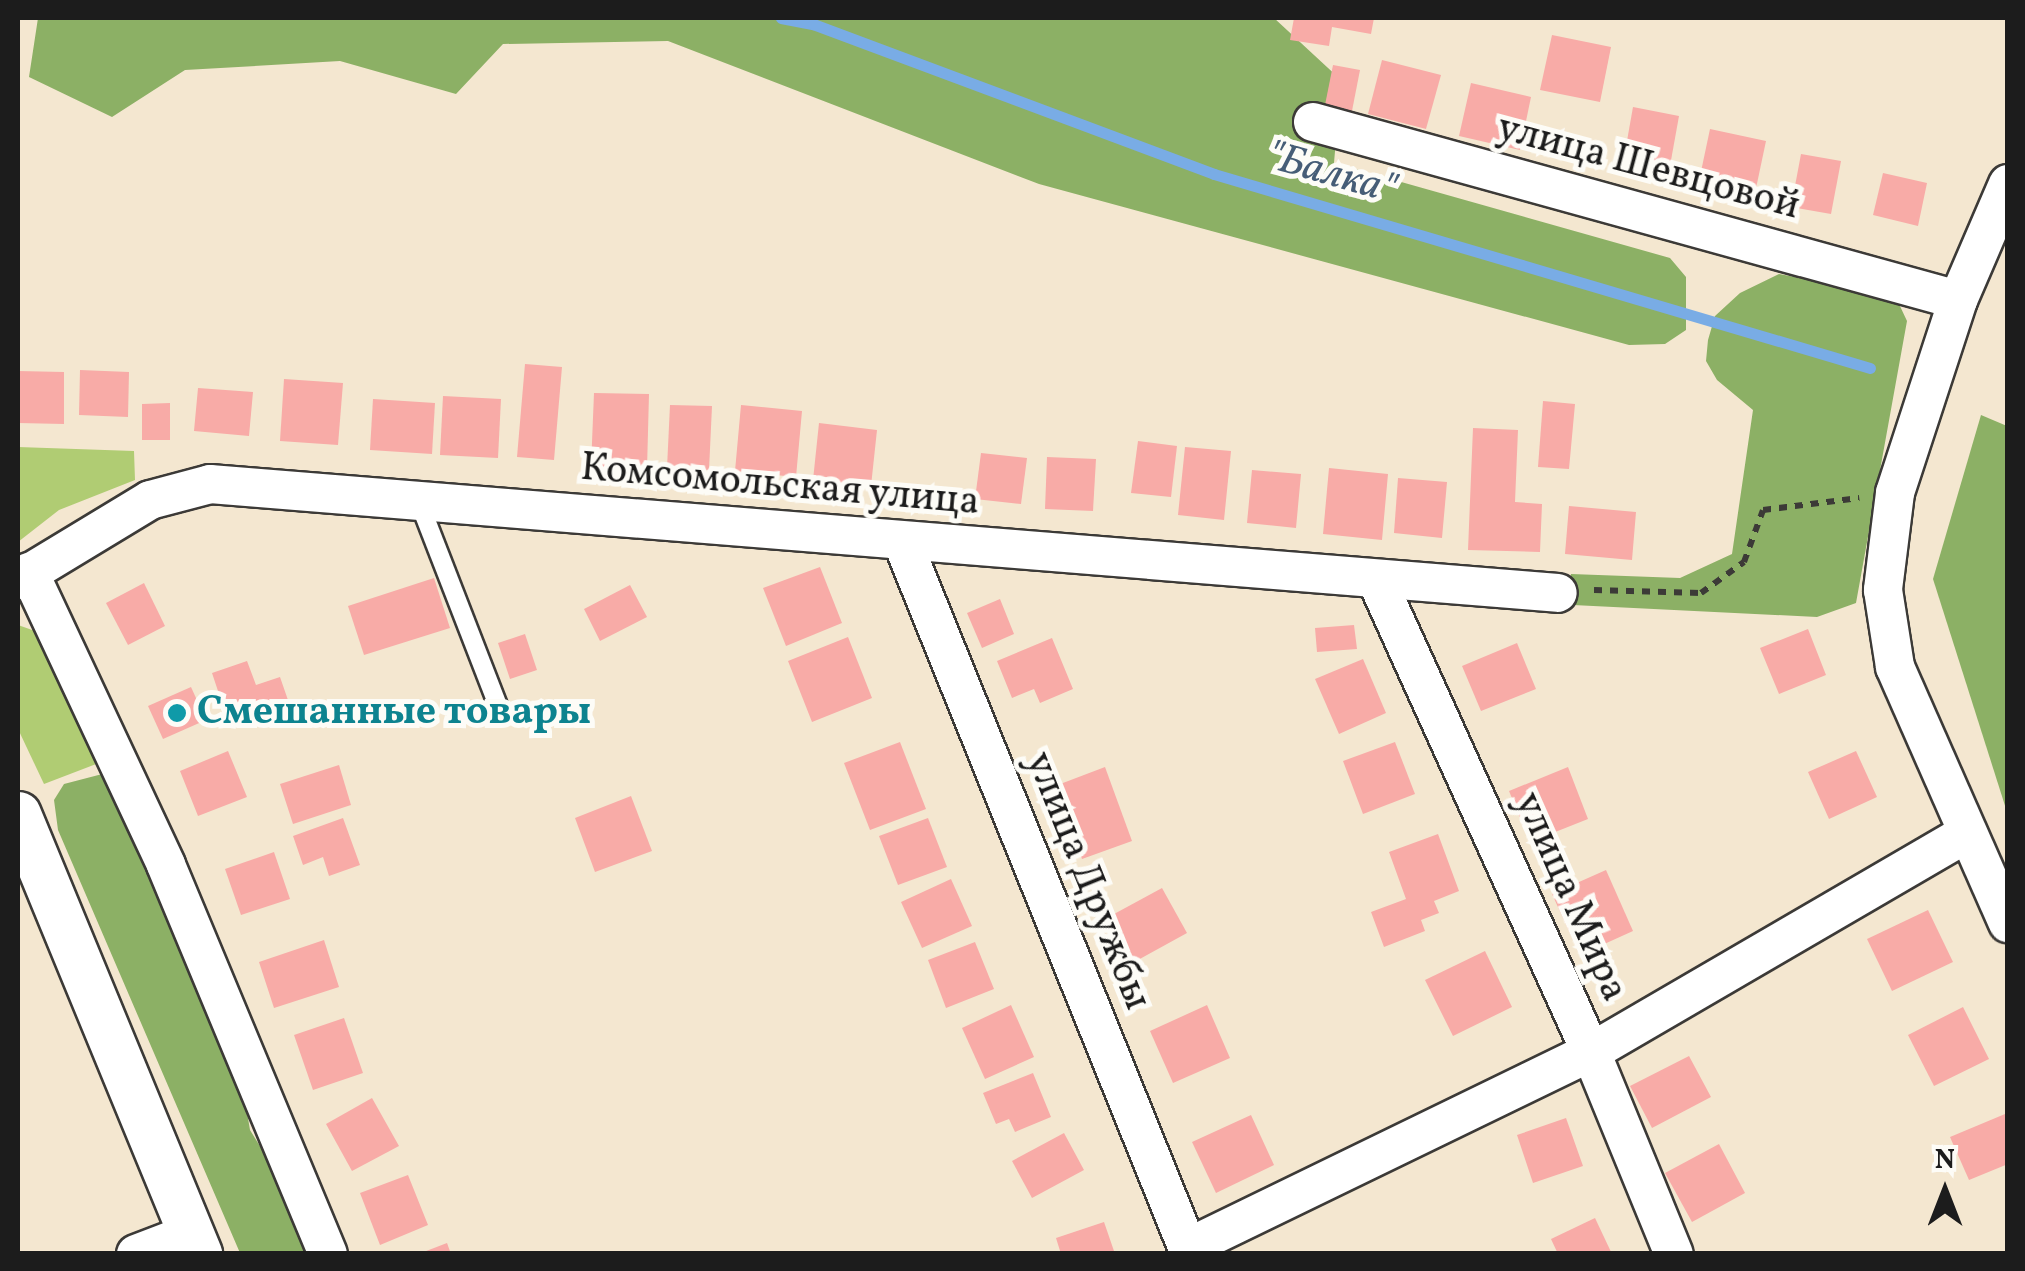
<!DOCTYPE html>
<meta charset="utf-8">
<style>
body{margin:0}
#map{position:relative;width:2025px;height:1271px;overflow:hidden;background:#f4e7d0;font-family:Vollkorn,serif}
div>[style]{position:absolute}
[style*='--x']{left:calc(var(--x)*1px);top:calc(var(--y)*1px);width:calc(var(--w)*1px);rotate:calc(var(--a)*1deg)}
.green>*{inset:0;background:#b0cc73}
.forest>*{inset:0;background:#8cb065}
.stream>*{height:11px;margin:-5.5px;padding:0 5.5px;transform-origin:5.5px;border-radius:5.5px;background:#79ace5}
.building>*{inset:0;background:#f8aba7}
.path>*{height:6px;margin-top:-3px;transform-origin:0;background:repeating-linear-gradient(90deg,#3c3a37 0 8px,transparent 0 16px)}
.roads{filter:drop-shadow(2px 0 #3c3a37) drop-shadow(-2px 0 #3c3a37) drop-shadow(0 2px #3c3a37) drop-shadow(0 -2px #3c3a37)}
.service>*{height:18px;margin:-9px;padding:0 9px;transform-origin:9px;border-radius:9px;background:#fff}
.minor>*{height:38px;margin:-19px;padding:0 19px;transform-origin:19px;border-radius:19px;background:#fff}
.tertiary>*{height:45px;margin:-22.5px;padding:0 22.5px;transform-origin:22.5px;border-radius:22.5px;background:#fff}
.dots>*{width:28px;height:28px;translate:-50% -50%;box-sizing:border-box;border:5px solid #fdfcf7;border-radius:50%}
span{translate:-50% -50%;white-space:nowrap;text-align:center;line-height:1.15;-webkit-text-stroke:10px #fdfcf7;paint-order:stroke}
.street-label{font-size:40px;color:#1c1c1c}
.culture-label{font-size:40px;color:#0d838f;font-weight:700}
.left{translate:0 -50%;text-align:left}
.water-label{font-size:42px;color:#465d76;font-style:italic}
.frame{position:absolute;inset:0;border:20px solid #1c1c1c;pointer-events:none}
.north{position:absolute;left:1895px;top:1141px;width:100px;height:100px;-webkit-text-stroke:8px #fdfcf7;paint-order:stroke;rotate:0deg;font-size:28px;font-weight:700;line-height:40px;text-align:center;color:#1c1c1c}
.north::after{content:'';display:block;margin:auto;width:35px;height:45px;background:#1c1c1c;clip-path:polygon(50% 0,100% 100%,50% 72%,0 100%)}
</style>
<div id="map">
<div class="green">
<i style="clip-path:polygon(18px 447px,134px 451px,135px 480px,59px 510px,18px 542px)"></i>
<i style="clip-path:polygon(18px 625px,35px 631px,62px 660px,104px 761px,44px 784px,18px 729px)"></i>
</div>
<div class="forest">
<i style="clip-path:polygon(38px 18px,1274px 18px,1341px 80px,1334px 163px,1670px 258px,1686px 277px,1686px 330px,1665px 344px,1629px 345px,1039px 184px,668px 41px,503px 44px,456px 94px,340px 61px,185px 70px,112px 117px,29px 77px)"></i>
<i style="clip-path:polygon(1779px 274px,1875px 292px,1899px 304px,1907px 321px,1856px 603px,1817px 617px,1573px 605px,1566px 600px,1571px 574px,1680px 578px,1732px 554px,1753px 410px,1717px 380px,1706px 361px,1708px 340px,1715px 316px,1740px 293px)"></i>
<i style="clip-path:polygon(1981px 415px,2007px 426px,2007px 812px,1933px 579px)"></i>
<i style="clip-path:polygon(110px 772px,237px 1053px,250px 1130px,279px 1177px,307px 1253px,240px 1253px,58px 830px,54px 800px,64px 784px)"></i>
</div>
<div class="stream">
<i style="--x:781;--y:18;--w:33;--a:11"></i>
<i style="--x:813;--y:24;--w:428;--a:20.5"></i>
<i style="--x:1214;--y:174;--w:684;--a:16.47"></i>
</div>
<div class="building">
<i style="clip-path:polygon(1294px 18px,1374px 18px,1371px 34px,1332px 27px,1329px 46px,1290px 40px)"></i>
<i style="clip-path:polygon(1552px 35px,1611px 47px,1600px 102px,1540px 90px)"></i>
<i style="clip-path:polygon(1382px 60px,1441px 75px,1426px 129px,1368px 114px)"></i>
<i style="clip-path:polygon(1333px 65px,1360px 70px,1351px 116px,1324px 110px)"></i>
<i style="clip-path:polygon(1471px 83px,1531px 97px,1520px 150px,1459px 136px)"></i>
<i style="clip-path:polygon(1633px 107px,1679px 116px,1668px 177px,1622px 169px)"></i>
<i style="clip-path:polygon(1710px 129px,1766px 141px,1755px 193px,1699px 181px)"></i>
<i style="clip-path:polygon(1801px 154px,1841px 161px,1831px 214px,1791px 207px)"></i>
<i style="clip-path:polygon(1883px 173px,1927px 183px,1918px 226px,1873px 215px)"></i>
<i style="clip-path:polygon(525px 364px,562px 367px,554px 460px,517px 457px)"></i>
<i style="clip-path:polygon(80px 370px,129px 372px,128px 417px,79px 415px)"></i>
<i style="clip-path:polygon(18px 371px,64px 372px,64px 424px,18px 423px)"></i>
<i style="clip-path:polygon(284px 379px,343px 383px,338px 445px,280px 441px)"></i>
<i style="clip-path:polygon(198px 388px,253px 392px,249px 436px,194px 431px)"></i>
<i style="clip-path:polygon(594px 393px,649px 394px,647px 469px,591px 467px)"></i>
<i style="clip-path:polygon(443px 396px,501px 399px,498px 458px,440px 455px)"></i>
<i style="clip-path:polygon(373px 399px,435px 403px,432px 454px,370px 450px)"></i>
<i style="clip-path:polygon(1543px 401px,1575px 404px,1569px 469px,1538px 467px)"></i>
<i style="clip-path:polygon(170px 403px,170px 440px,142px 440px,142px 404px)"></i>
<i style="clip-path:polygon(670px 405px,712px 406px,709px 470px,667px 468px)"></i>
<i style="clip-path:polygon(741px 405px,802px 411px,796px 477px,735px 471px)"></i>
<i style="clip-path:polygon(819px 423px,877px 430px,871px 486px,813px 480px)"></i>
<i style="clip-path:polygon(1473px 428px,1518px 430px,1515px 502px,1542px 504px,1540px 552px,1468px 550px)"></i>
<i style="clip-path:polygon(1138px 441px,1177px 446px,1171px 497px,1131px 493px)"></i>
<i style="clip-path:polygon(1185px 447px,1231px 451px,1224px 520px,1178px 515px)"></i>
<i style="clip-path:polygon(981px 453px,1027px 458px,1021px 504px,975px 499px)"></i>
<i style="clip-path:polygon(1047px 457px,1096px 459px,1093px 511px,1045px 509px)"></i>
<i style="clip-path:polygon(1329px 468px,1388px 474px,1382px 540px,1323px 534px)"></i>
<i style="clip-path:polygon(1252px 470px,1301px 474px,1296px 528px,1247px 523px)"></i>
<i style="clip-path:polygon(1398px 478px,1447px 482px,1442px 538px,1394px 533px)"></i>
<i style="clip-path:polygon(1569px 506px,1636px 512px,1632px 560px,1565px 554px)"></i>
<i style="clip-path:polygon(820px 567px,842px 623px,786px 646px,763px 588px)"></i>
<i style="clip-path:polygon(434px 578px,450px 628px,364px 655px,348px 606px)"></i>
<i style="clip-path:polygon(144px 583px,165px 626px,128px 645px,106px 603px)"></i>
<i style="clip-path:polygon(630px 585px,647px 617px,600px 641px,584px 609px)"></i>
<i style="clip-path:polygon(1000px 599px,1014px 634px,982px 648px,967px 613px)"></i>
<i style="clip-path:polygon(1354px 625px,1357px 649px,1317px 652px,1315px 628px)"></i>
<i style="clip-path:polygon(1808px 629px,1826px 675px,1779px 694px,1760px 648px)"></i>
<i style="clip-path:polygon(525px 634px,537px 670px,510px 679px,498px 643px)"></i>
<i style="clip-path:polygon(848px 637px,872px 698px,812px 722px,788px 661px)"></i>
<i style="clip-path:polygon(1052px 638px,1073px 689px,1040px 703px,1034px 689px,1012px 698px,997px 661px)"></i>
<i style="clip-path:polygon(1517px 643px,1536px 689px,1481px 711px,1462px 666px)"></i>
<i style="clip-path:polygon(1363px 659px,1386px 713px,1339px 734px,1315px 679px)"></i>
<i style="clip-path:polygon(247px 661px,256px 685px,280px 677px,289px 703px,229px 724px,212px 673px)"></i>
<i style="clip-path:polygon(191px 687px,206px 720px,163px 739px,148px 706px)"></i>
<i style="clip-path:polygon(900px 742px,926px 809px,870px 830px,844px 763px)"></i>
<i style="clip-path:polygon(1395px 742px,1415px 794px,1363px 814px,1343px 761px)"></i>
<i style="clip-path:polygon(228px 751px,247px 797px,198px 816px,180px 771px)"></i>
<i style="clip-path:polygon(1856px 751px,1877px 797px,1829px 819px,1808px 772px)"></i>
<i style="clip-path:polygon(339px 765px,351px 805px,293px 824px,280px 784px)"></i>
<i style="clip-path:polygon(1105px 767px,1132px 841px,1082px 859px,1055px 786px)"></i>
<i style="clip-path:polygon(1568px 767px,1588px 819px,1530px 842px,1509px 791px)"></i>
<i style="clip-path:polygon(631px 796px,652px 851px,595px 872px,575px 818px)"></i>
<i style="clip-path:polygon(343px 818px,360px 865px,329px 876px,323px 857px,303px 865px,293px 836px)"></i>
<i style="clip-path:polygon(928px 818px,947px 867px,898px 885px,879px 836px)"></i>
<i style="clip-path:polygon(1438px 834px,1459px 891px,1434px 901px,1439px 913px,1421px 920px,1425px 931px,1384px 947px,1371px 912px,1406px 899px,1389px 852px)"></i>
<i style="clip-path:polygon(274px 852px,290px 899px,241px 915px,225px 869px)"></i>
<i style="clip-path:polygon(1606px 870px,1633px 931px,1580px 955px,1552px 894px)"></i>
<i style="clip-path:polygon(951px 879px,972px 926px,922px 948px,901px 902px)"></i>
<i style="clip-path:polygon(1162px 888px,1187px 933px,1127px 966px,1103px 920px)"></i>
<i style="clip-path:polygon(1928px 910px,1953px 962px,1892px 991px,1867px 939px)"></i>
<i style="clip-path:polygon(324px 940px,339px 987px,274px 1008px,259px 962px)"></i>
<i style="clip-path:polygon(975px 942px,994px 989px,946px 1008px,928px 960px)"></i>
<i style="clip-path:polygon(1485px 951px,1512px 1007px,1453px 1036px,1425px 980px)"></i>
<i style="clip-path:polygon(1011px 1005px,1034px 1057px,985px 1079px,962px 1028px)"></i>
<i style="clip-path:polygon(1207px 1005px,1230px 1058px,1173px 1083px,1150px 1031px)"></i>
<i style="clip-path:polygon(1963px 1007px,1989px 1059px,1934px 1086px,1908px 1035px)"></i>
<i style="clip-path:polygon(344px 1018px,363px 1073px,313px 1090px,294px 1035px)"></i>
<i style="clip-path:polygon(1689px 1056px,1711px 1097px,1652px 1128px,1630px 1086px)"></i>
<i style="clip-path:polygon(1033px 1073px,1051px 1117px,1015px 1132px,1009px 1119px,996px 1124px,983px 1093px)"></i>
<i style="clip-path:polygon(372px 1098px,399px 1146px,352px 1171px,326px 1124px)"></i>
<i style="clip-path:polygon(2005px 1114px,2008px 1164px,1969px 1180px,1950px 1137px)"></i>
<i style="clip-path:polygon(1251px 1115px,1274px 1165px,1216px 1193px,1192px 1142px)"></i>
<i style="clip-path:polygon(1566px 1118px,1583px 1166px,1533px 1183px,1517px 1135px)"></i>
<i style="clip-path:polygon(1064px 1133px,1084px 1170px,1032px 1198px,1012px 1161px)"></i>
<i style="clip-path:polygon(1719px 1144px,1745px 1193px,1692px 1222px,1665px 1173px)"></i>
<i style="clip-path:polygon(408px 1175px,428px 1225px,380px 1245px,360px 1193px)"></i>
<i style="clip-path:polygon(1595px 1218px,1612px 1254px,1558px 1254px,1551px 1239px)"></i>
<i style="clip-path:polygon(1104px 1222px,1115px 1254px,1061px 1254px,1056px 1238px)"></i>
<i style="clip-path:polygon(447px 1243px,451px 1254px,421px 1254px,421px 1253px)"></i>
</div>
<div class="path">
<i style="--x:1594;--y:590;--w:107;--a:1.6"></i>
<i style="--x:1701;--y:593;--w:53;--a:-35.8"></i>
<i style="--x:1744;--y:562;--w:55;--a:-69.9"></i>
<i style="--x:1763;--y:510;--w:97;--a:-7.1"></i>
</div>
<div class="roads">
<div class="service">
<i style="--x:419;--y:502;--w:226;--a:68.8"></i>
</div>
<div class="minor">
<i style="--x:1313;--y:122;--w:669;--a:15.43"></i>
<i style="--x:2008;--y:184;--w:126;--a:113.3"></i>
<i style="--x:1958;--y:300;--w:203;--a:108.1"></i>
<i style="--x:1895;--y:493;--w:98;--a:97.1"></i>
<i style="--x:1883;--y:590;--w:78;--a:81.1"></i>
<i style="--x:1895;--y:667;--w:280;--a:66.2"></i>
<i style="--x:902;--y:541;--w:769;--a:68"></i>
<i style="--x:29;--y:572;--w:323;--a:64.9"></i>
<i style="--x:166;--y:865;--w:421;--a:67.4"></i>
<i style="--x:18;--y:580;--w:154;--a:-31.2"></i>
<i style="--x:150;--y:500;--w:62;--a:-14.9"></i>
<i style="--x:210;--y:484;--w:1352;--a:4.62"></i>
<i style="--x:1377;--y:581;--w:517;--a:65.57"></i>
<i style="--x:1591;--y:1052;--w:218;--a:67.7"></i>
<i style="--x:1187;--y:1248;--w:449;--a:-25.9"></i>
<i style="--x:1591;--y:1052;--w:434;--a:-30.2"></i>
<i style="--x:136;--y:1254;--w:56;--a:-21"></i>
</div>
<div class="tertiary">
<i style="--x:18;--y:814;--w:476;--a:67.6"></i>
</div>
</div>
<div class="dots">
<i style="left:177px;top:713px;background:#0f9aa8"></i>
</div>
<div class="street-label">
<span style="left:1648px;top:168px;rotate:15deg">улица Шевцовой</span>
<span style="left:780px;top:486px;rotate:5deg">Комсомольская улица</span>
<span style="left:1087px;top:881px;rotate:68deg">улица Дружбы</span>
<span style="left:1570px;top:897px;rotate:66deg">улица Мира</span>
</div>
<div class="culture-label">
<span class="left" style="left:197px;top:713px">Смешанные товары</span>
</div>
<div class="water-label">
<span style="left:1330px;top:175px;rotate:16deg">"Балка"</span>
</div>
<div class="frame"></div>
<div class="north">N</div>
</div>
